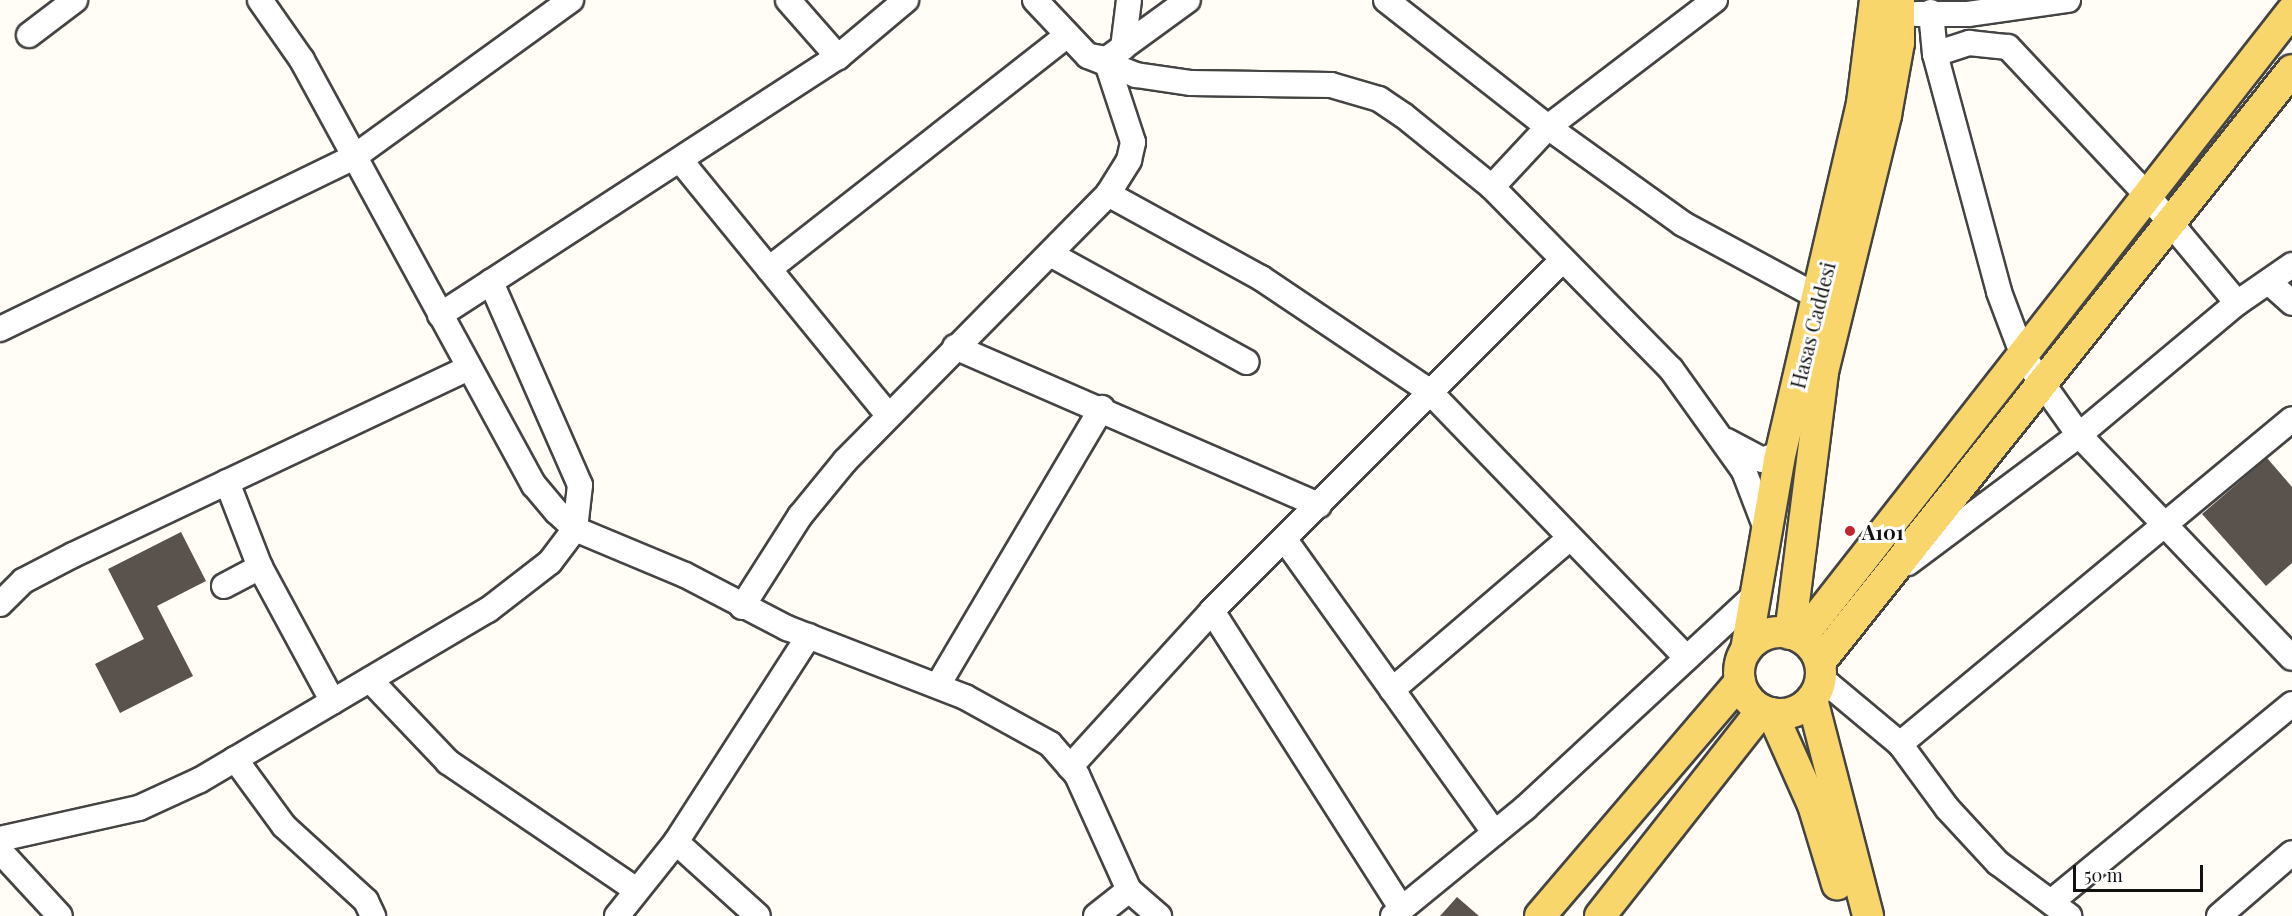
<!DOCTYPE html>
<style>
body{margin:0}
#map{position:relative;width:2292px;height:916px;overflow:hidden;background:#fffdf5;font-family:"Playfair Display",serif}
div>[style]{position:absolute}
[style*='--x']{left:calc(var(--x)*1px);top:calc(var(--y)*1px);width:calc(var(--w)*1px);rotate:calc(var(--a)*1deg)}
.building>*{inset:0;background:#5a524d}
.roads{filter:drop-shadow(2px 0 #444) drop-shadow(-2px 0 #444) drop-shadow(0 2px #444) drop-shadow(0 -2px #444)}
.minor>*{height:24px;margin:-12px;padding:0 12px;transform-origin:12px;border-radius:12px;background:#fff}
.major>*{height:30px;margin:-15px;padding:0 15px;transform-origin:15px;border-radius:15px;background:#f9d66b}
.major>.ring{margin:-15px;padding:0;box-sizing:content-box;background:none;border:30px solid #f9d66b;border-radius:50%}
.dots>*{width:16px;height:16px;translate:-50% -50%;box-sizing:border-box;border:3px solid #fff;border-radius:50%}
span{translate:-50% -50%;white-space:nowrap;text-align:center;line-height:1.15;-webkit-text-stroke:6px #fff;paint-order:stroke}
.street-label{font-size:20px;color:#111}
.poi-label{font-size:20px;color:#111;font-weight:700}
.left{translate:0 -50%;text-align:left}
.scale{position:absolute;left:2073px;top:865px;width:130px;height:27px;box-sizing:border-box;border:3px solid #111;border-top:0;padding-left:8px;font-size:18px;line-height:21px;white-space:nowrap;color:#111;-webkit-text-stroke:4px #fff;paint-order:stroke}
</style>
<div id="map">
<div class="building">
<i style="clip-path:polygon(2267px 458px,2292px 487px,2292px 563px,2266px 586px,2202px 514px)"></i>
<i style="clip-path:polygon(181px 532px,206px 581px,157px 606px,193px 676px,120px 713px,95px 664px,144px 639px,108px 569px)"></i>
<i style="clip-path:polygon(1457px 897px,1479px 916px,1440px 916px)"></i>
</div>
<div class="roads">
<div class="minor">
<i style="--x:260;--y:0;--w:73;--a:55"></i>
<i style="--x:302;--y:60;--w:484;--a:61.4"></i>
<i style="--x:534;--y:485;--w:35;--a:50"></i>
<i style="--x:557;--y:512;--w:25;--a:43"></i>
<i style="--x:575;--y:529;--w:119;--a:22.7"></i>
<i style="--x:685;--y:575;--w:115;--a:27.5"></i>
<i style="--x:787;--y:628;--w:191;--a:21.2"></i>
<i style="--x:965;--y:697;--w:97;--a:28.9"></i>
<i style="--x:1050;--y:744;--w:41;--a:48.9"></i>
<i style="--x:1077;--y:775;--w:126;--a:65.7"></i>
<i style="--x:1129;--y:890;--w:40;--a:41"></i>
<i style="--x:788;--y:0;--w:76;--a:48.7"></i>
<i style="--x:1035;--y:0;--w:77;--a:46.6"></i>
<i style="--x:1088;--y:56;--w:52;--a:21.6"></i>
<i style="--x:1136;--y:75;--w:56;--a:8.3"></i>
<i style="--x:1191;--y:83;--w:140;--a:0.8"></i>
<i style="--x:1331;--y:85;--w:50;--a:16.3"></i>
<i style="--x:1379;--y:99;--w:29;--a:34"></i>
<i style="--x:1403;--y:115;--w:114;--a:39"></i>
<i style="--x:1492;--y:187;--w:255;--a:45.5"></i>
<i style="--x:1671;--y:369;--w:125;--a:54.4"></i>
<i style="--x:1744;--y:471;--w:67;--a:69.1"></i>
<i style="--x:1386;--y:0;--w:206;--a:38.1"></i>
<i style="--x:1548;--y:127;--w:166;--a:35.7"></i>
<i style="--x:1683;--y:224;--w:156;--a:28.4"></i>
<i style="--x:1931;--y:12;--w:42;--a:84.6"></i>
<i style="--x:1935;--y:54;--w:246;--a:74.9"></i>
<i style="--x:1999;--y:292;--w:68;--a:69.4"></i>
<i style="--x:2023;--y:356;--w:97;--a:54.7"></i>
<i style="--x:2079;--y:435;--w:206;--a:-39.9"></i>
<i style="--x:2237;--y:303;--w:67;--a:-34.6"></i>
<i style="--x:1917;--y:14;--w:51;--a:0"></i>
<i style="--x:1968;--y:14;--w:101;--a:-8"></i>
<i style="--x:29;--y:35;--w:58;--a:-37.3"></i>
<i style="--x:1123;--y:48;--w:48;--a:-82.9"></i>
<i style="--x:1935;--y:54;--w:36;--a:-18"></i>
<i style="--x:1969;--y:43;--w:39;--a:6"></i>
<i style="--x:2008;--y:47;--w:204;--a:46.8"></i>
<i style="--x:2148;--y:196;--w:139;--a:50.2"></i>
<i style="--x:1090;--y:56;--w:17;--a:10"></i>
<i style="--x:1107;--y:59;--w:100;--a:-36.1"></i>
<i style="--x:680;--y:160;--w:330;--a:50.8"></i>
<i style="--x:1492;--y:187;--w:82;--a:-47"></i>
<i style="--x:1548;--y:127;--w:210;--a:-37.3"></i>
<i style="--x:1108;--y:194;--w:175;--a:28.8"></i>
<i style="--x:1261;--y:278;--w:202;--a:33.9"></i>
<i style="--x:1429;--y:391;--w:371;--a:46"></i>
<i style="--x:1052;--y:255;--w:222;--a:28.8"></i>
<i style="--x:769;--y:269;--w:377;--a:-38.1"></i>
<i style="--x:2270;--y:283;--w:30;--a:42"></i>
<i style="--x:440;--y:315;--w:474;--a:-33"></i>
<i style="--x:838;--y:57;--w:89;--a:-40"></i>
<i style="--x:0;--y:329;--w:394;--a:-25.9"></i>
<i style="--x:354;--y:157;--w:268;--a:-35.9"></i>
<i style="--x:955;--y:347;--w:397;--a:23.5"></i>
<i style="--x:1727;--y:441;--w:40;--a:28"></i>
<i style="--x:1762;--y:460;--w:15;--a:-20"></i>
<i style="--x:1776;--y:455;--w:14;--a:-60"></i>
<i style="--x:227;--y:482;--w:91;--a:68.8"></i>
<i style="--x:260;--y:567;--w:153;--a:61.6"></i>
<i style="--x:1285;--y:540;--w:360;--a:54.4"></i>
<i style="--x:1908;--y:563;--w:214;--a:-36.8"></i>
<i style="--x:2079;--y:435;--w:308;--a:46.3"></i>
<i style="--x:224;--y:586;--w:41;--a:-27.8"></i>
<i style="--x:0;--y:604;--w:33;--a:-45"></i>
<i style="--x:23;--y:581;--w:56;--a:-27.5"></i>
<i style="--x:73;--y:555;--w:438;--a:-25.3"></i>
<i style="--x:742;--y:607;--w:108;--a:-57.5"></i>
<i style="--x:800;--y:516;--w:71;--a:-50.7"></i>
<i style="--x:845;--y:461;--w:375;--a:-45.4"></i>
<i style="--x:1108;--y:194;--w:40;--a:-58"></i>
<i style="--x:1129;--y:160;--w:18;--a:-77"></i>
<i style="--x:1133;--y:142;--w:83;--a:-108.2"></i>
<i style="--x:1212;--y:611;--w:352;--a:57.5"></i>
<i style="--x:1821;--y:678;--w:103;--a:39.9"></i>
<i style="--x:1900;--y:744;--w:79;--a:53.7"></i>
<i style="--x:1947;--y:808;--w:75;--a:47.2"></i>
<i style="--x:1998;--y:863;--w:89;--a:36.7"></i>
<i style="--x:370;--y:680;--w:113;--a:46.4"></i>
<i style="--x:448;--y:762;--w:226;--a:34.2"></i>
<i style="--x:938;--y:685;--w:322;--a:-59.4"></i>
<i style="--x:1392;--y:690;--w:233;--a:-40.5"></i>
<i style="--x:1900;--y:744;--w:509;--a:-39.66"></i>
<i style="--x:235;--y:759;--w:83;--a:53.8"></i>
<i style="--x:284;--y:826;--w:111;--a:42.4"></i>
<i style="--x:366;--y:901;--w:17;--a:65"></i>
<i style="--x:1070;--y:767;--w:211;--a:-47.7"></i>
<i style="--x:1212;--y:611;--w:495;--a:-45"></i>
<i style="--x:0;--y:839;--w:142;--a:-12.6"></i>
<i style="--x:139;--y:808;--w:67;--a:-24.7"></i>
<i style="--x:200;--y:780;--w:334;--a:-30.6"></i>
<i style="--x:488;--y:610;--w:78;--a:-37.7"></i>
<i style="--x:550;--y:562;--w:41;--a:-52.9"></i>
<i style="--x:575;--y:529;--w:44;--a:-83.5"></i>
<i style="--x:580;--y:485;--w:222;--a:-113.7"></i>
<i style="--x:676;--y:842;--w:110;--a:42.1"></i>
<i style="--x:0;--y:851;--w:88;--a:47.3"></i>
<i style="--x:2051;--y:902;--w:312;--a:-39.4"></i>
<i style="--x:617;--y:916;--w:95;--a:-51.4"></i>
<i style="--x:676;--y:842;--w:245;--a:-57.2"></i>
<i style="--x:1096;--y:916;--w:42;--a:-38.2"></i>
<i style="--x:1393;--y:916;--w:171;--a:-39.3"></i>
<i style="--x:1525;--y:808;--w:319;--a:-42.8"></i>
<i style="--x:2219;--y:916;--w:96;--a:-40.8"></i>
</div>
<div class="major">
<i class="ring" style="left:1739px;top:632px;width:52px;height:52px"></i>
<i style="--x:1790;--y:634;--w:264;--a:-82.8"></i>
<i style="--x:1823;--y:372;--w:265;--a:-76.2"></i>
<i style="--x:1886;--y:115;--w:73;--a:-79.8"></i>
<i style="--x:1899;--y:43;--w:43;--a:-90"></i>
<i style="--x:1801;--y:638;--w:796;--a:-51.94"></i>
<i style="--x:1746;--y:650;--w:193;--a:-80.1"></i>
<i style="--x:1779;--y:460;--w:367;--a:-76.9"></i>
<i style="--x:1862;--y:103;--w:104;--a:-82.8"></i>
<i style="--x:1820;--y:662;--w:757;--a:-51.43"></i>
<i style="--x:1812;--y:699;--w:224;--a:75.5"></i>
<i style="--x:1772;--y:713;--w:101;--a:66"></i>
<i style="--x:1813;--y:805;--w:83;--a:73.1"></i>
<i style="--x:1540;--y:916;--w:308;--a:-49.5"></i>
<i style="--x:1600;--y:916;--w:262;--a:-51.8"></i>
</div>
</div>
<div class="dots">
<i style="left:1850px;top:531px;background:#c4262e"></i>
</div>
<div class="street-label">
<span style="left:1812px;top:325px;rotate:-76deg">Hasas Caddesi</span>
</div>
<div class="poi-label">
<span class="left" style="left:1862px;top:531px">A101</span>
</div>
<div class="scale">50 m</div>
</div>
